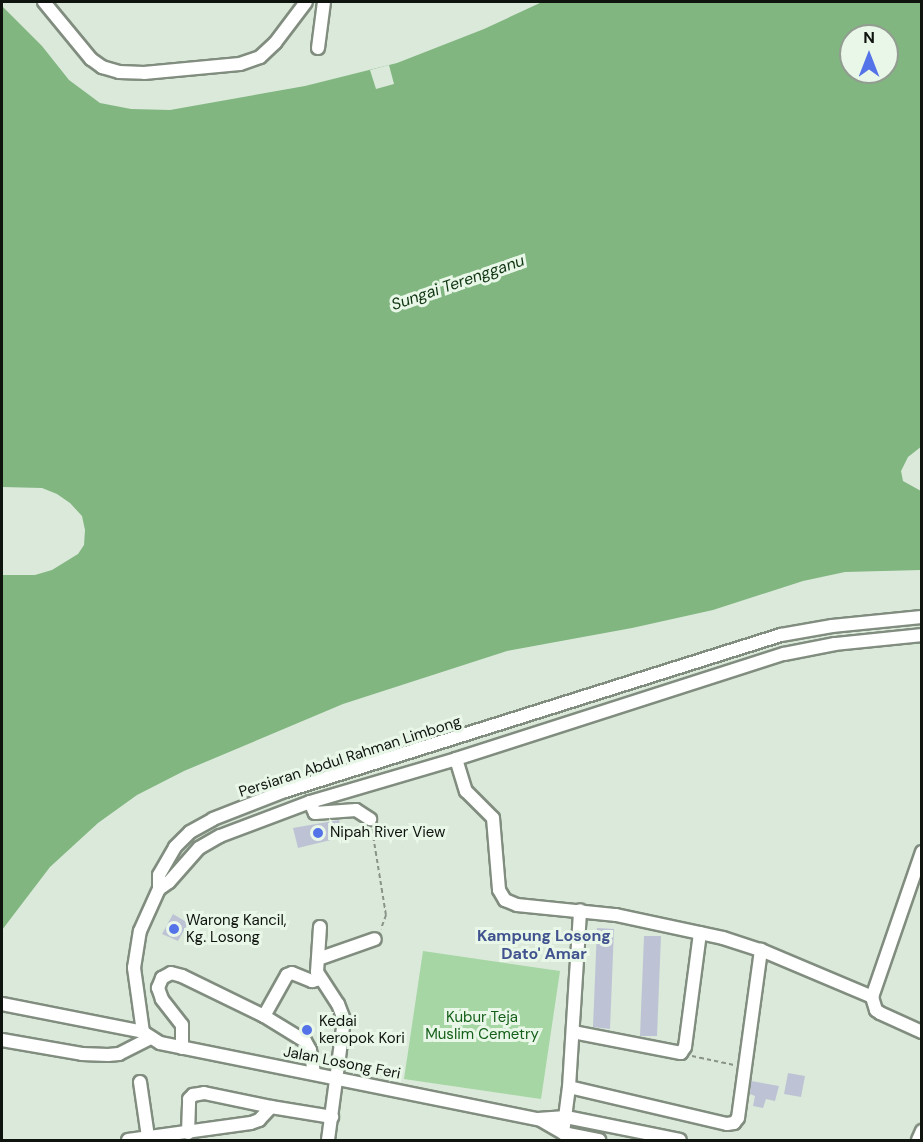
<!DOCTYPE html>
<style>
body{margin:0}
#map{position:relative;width:923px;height:1142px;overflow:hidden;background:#dbe9da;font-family:"DM Sans",sans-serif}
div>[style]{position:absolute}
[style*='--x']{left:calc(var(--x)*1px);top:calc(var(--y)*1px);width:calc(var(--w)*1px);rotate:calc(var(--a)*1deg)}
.green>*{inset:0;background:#a5d6a3}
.water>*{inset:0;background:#81b680}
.pier>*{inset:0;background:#dbe9da}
.building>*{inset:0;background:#bdc3d4}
.path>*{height:2px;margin-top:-1px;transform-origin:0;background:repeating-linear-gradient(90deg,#899388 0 4.5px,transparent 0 7.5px)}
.roads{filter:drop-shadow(2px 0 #808d7f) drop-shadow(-2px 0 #808d7f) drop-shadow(0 2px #808d7f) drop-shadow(0 -2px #808d7f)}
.minor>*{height:12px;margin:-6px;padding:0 6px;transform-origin:6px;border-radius:6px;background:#fff}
.dots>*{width:16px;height:16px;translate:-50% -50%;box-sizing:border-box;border:3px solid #e9f7e8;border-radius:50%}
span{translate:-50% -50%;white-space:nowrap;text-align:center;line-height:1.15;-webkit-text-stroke:6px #e9f7e8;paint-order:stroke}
.street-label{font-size:15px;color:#10140f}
.poi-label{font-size:15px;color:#10140f}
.left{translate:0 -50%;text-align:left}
.park-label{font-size:15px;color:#145f19}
.water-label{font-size:16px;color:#0e340f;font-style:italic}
.neighbourhood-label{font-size:16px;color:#41538f;font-weight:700}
.frame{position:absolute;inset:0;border:3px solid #10140f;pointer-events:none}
.north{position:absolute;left:839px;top:24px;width:60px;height:60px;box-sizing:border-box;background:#e9f7e8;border:2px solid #929c91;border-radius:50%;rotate:0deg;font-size:16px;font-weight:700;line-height:24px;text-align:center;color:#10140f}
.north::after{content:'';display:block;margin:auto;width:21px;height:27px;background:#5573e8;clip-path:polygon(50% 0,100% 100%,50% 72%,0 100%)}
</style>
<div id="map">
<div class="green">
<i style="clip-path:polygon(423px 951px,560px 971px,541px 1099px,404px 1079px)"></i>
</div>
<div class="water">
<i style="clip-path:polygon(evenodd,542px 2px,921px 2px,922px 446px,908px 457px,901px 471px,903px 481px,921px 491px,921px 570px,845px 572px,803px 581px,713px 610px,632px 628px,507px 651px,343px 704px,184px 771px,137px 795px,98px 823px,50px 867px,2px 930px,2px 575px,35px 575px,52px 570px,78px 554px,84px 545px,85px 530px,82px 516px,70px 503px,57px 494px,42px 488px,2px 487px,2px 6px,42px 46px,69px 80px,100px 103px,131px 109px,170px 110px,305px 86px,397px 63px,484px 29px,542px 2px,851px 36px,887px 36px,887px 72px,851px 72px,851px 36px)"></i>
</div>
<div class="pier">
<i style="clip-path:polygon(389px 65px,394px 84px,376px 89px,370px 70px)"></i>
</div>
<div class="building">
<i style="clip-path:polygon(339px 820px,343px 837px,298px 848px,293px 828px)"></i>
<i style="clip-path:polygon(173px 914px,188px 923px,178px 941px,162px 934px)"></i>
<i style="clip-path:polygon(597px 928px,614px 929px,610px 1029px,593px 1027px)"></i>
<i style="clip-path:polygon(644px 936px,661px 936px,657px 1036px,640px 1036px)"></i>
<i style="clip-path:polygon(788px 1073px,805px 1076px,801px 1097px,784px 1094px)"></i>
<i style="clip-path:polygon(751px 1081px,779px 1086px,775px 1101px,766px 1099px,763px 1108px,753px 1106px,755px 1096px,750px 1094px)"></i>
</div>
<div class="path">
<i style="--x:372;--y:829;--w:87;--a:80.8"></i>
<i style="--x:386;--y:915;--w:15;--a:110"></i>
<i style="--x:692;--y:1056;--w:43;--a:12.1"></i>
</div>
<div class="roads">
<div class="minor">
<i style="--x:44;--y:2;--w:74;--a:50.5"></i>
<i style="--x:91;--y:59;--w:14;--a:36"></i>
<i style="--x:102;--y:67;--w:18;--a:16"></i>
<i style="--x:119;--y:72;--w:25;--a:2"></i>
<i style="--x:144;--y:73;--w:96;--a:-5.4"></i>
<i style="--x:240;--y:64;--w:21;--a:-19"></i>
<i style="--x:260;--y:57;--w:21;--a:-43"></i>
<i style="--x:275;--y:43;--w:51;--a:-52.9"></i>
<i style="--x:318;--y:48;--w:46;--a:-82.6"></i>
<i style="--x:456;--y:759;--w:34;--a:73"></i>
<i style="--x:466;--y:791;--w:38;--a:45"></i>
<i style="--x:493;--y:818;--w:72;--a:85.2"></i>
<i style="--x:499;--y:890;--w:12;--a:59"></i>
<i style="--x:505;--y:900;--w:13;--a:23"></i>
<i style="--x:517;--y:905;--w:100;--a:5.8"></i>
<i style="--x:616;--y:915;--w:109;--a:12.1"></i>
<i style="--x:723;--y:938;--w:40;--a:18"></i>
<i style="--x:761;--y:950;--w:121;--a:22.9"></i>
<i style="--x:310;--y:802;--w:12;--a:66"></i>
<i style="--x:315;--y:813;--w:41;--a:-4.2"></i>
<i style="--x:356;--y:810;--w:17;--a:33"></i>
<i style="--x:922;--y:852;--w:153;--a:109"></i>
<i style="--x:872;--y:997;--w:14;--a:73"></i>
<i style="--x:876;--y:1010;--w:5;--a:37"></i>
<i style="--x:880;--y:1013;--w:46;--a:24.3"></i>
<i style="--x:159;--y:889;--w:12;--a:-35"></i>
<i style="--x:169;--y:882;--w:45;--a:-48.6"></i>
<i style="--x:199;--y:848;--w:24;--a:-30"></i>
<i style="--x:220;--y:836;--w:96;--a:-20.7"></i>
<i style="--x:310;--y:802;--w:152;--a:-16.4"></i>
<i style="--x:456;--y:759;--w:344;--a:-17.8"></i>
<i style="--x:784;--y:654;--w:52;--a:-11.1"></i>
<i style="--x:835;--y:644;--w:87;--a:-5.9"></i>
<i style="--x:320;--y:927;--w:45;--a:93.8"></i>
<i style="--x:317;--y:972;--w:38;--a:57"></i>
<i style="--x:338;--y:1004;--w:17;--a:69"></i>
<i style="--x:344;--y:1020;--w:121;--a:97.6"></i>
<i style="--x:318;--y:959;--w:60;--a:-19.3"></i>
<i style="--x:2;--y:1004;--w:144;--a:11.2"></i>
<i style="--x:143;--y:1032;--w:20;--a:33"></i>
<i style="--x:160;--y:1043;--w:386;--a:11.4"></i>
<i style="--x:538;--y:1119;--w:28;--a:-4"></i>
<i style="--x:566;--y:1117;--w:116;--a:11.4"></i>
<i style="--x:264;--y:1016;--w:47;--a:-60.7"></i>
<i style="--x:287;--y:975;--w:5;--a:-22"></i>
<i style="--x:292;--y:973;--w:22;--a:22"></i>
<i style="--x:312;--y:981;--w:8;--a:-14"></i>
<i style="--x:143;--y:1032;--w:65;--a:-98"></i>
<i style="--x:134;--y:968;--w:37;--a:-81"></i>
<i style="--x:140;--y:931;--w:46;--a:-65.7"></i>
<i style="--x:159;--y:889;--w:14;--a:-90"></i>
<i style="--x:159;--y:875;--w:32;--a:-60"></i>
<i style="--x:175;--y:847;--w:21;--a:-45"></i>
<i style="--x:190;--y:832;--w:26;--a:-29"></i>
<i style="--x:213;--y:819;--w:74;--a:-21.4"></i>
<i style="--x:282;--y:792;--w:523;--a:-17.47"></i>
<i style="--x:781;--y:635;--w:52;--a:-10"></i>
<i style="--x:832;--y:626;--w:90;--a:-5.7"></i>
<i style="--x:573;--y:1032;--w:110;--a:11"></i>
<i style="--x:681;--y:1053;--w:7;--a:-56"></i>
<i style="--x:685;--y:1047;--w:115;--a:-82.5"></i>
<i style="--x:2;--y:1040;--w:81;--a:9.9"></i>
<i style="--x:82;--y:1054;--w:26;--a:2"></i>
<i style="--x:108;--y:1055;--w:11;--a:-5"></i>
<i style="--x:119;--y:1054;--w:35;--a:-27"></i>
<i style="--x:182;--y:1048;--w:23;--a:-90"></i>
<i style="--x:182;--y:1025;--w:33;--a:-128"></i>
<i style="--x:162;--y:999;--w:12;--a:-110"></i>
<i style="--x:158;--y:988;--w:11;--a:-68"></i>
<i style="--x:162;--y:978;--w:10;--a:-29"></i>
<i style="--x:171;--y:973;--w:11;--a:15"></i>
<i style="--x:182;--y:976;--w:91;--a:26"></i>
<i style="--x:264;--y:1016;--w:48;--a:31.4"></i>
<i style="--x:305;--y:1041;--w:10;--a:61"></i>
<i style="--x:310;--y:1050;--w:23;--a:80"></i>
<i style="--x:140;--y:1082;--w:56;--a:81.7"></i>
<i style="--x:569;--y:1087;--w:162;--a:13.2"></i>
<i style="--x:727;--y:1124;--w:7;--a:-8"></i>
<i style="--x:734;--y:1123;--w:6;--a:-51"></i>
<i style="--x:738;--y:1118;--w:170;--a:-82.2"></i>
<i style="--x:539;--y:1119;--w:28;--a:30"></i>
<i style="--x:563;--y:1133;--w:37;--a:11"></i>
<i style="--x:188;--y:1133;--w:34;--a:-88"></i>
<i style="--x:189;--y:1099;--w:6;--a:-45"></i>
<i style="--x:193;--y:1095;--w:11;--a:-10"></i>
<i style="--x:204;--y:1093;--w:68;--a:11.8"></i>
<i style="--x:563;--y:1133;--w:46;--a:-82.6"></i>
<i style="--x:569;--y:1087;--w:177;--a:-86.4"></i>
<i style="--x:128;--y:1140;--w:124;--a:-7.9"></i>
<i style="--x:251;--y:1123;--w:9;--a:-21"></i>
<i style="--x:259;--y:1120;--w:18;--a:-47"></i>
<i style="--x:271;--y:1107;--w:62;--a:9.3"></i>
<i style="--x:918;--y:1140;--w:10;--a:-66"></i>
</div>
</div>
<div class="dots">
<i style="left:318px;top:833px;background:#5573e8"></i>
<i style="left:174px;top:929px;background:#5573e8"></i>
<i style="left:307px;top:1030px;background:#5573e8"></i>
</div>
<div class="street-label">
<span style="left:350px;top:757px;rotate:-18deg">Persiaran Abdul Rahman Limbong</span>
<span style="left:342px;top:1063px;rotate:11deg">Jalan Losong Feri</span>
</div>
<div class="poi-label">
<span class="left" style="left:330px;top:833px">Nipah River View</span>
<span class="left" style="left:186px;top:929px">Warong Kancil,<br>Kg. Losong</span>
<span class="left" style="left:319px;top:1030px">Kedai<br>keropok Kori</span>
</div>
<div class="park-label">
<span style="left:482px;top:1026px">Kubur Teja<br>Muslim Cemetry</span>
</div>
<div class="water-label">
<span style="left:458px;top:283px;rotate:-19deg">Sungai Terengganu</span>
</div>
<div class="neighbourhood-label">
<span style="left:544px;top:945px">Kampung Losong<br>Dato' Amar</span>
</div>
<div class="frame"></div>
<div class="north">N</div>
</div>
